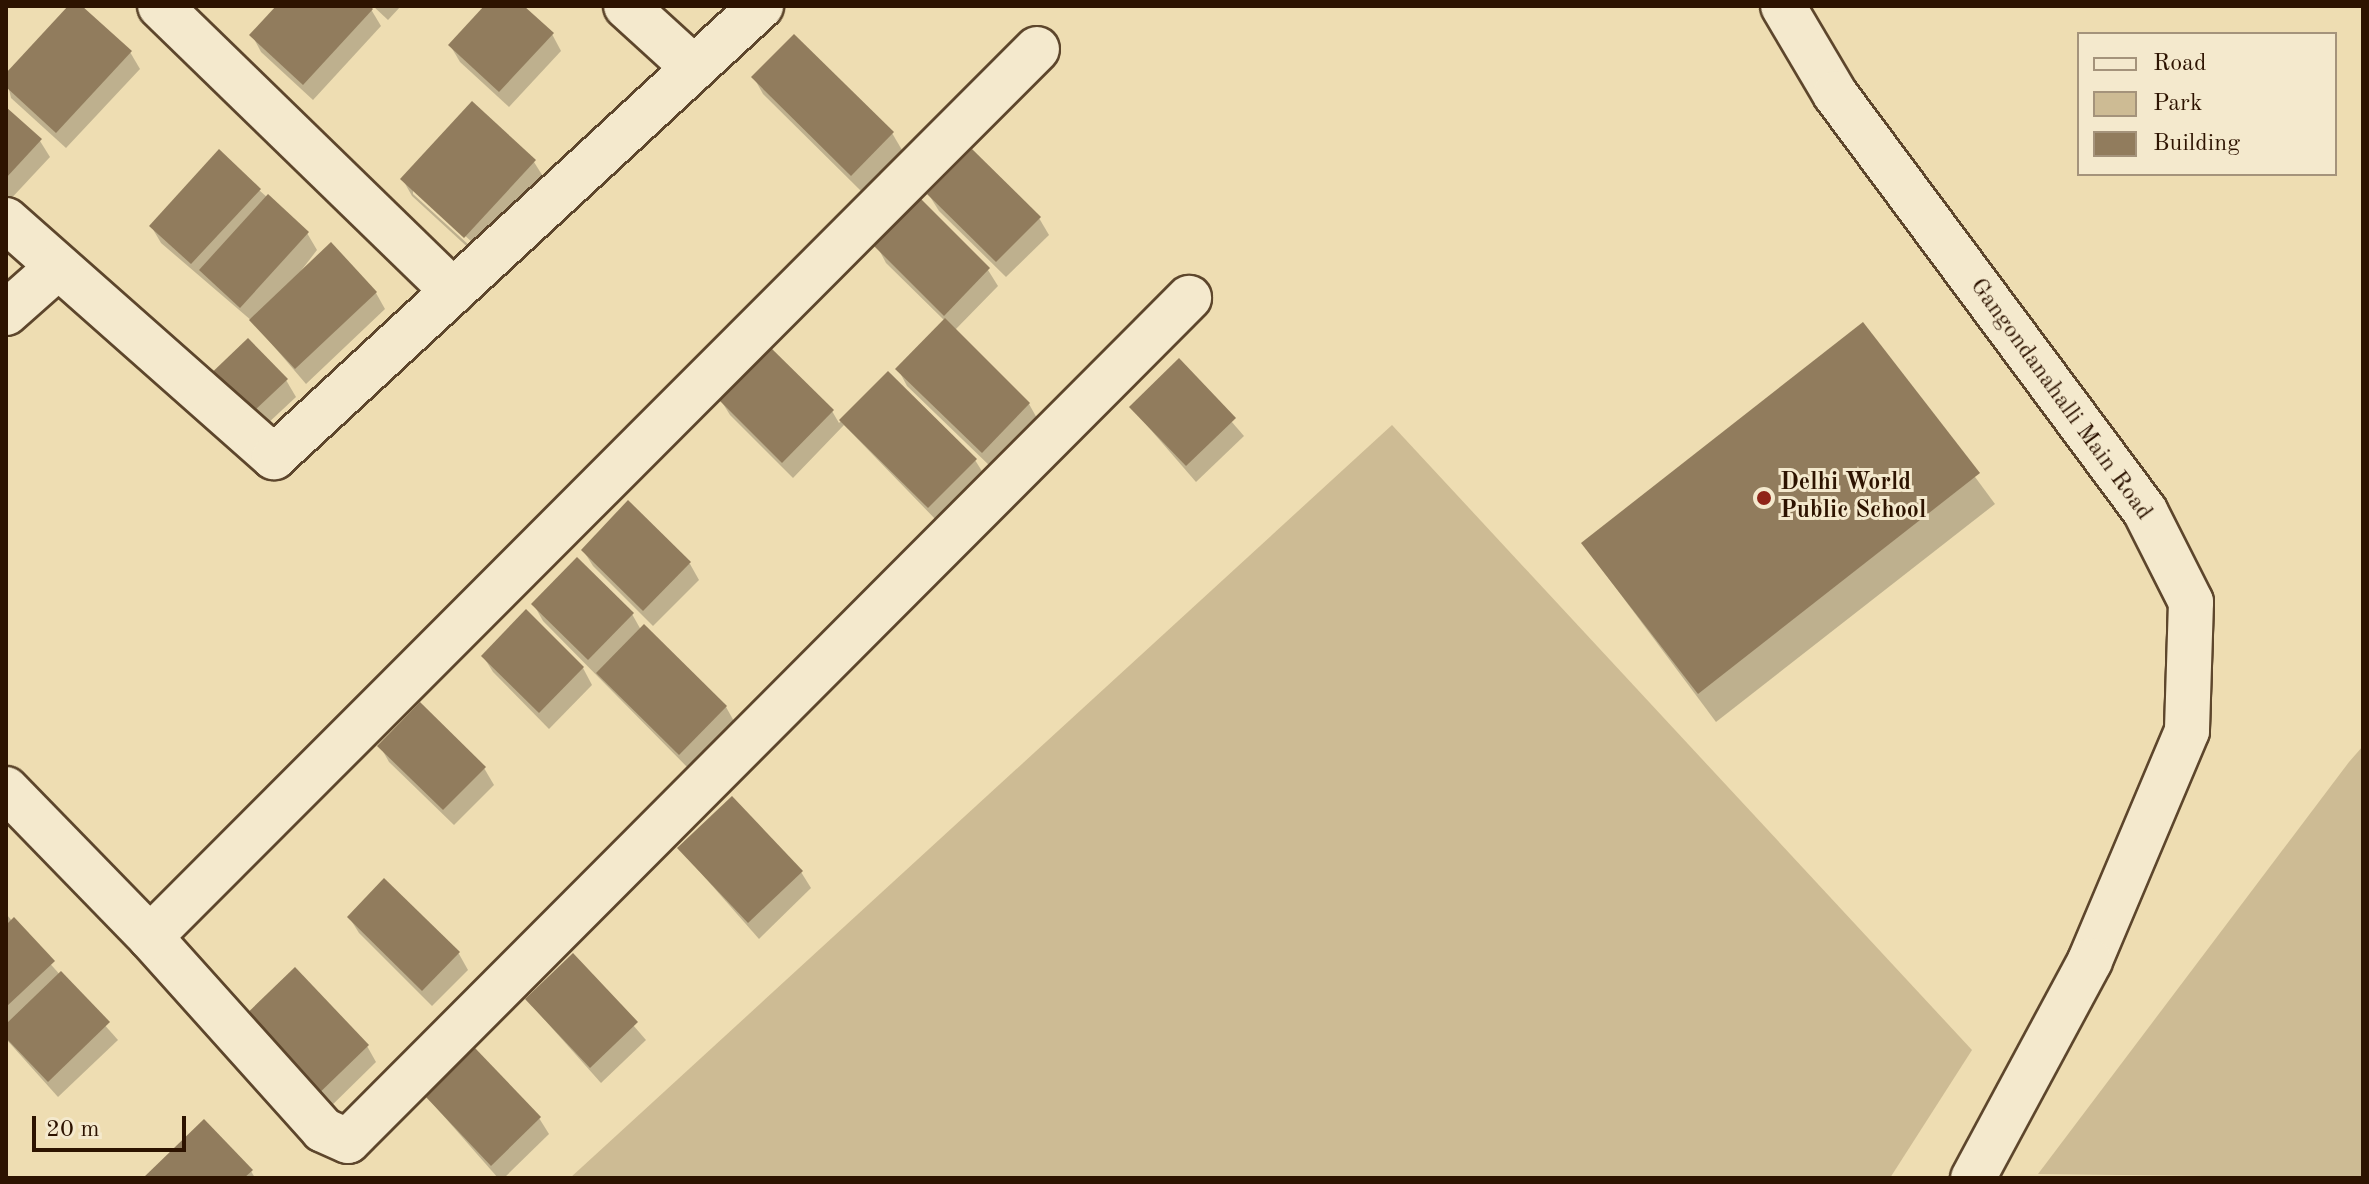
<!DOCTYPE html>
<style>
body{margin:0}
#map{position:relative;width:2369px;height:1184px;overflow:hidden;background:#eeddb2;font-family:"Old Standard TT",serif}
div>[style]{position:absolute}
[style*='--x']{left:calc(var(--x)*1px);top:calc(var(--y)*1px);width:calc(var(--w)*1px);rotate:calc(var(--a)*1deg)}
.green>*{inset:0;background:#cdbb94}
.shadow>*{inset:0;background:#0003}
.building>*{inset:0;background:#917c5d}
.roads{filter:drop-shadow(2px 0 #5d462c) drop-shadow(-2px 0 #5d462c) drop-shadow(0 2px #5d462c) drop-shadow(0 -2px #5d462c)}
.minor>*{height:44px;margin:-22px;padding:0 22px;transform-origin:22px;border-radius:22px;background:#f4e9cd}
.dots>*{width:22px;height:22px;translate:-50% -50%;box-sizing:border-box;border:4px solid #f4e9cd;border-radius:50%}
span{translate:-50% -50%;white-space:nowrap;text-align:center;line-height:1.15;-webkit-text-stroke:6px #f4e9cd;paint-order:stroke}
.street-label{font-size:24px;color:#2d1300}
.poi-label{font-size:24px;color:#2d1300;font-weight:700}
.left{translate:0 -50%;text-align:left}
.frame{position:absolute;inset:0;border:8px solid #2d1300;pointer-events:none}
.legend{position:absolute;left:2077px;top:32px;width:260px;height:144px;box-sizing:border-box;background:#f4e9cd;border:2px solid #a4937b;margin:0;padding:10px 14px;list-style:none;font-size:24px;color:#2d1300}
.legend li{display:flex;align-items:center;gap:16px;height:40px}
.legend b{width:40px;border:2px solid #a4937b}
.scale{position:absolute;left:32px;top:1116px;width:154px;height:36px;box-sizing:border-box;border:4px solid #2d1300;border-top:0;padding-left:10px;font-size:24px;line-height:28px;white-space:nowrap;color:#2d1300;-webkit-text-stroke:6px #f4e9cd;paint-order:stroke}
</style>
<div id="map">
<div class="green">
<i style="clip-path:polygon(1392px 425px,1972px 1050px,1890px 1178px,570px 1178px)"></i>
<i style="clip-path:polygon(2363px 746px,2363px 1178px,2038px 1174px,2349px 762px)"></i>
</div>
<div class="shadow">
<i style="clip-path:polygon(71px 6px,79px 6px,130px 52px,140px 69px,66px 148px,11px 98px,6px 76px)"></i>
<i style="clip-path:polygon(278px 6px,369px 6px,381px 26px,313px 100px,261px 52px,252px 35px)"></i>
<i style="clip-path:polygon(373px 6px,401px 6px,388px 20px)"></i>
<i style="clip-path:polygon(487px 6px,521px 6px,552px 34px,561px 51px,509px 107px,460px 62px,450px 45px)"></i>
<i style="clip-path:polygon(754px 78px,892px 133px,902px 150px,861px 191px,763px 94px)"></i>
<i style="clip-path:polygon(6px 110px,40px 141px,50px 157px,6px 204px)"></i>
<i style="clip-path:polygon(evenodd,534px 162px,544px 178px,474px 253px,412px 196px,403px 180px,534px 162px,413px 188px,473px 243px,470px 246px,413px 194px,413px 188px)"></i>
<i style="clip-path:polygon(259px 190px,307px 233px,317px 250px,290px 285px,376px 293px,385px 309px,306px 384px,252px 321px,161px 243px,151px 226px)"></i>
<i style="clip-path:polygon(929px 195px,1039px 218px,1049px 235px,1006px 277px,939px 211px)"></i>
<i style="clip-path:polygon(921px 202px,988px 270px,998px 286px,955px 330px,1029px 404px,1038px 420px,992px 468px,907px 386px,898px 369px,945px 321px,886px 263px,877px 246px)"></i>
<i style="clip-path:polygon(1863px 325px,1995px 504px,1716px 722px,1583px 544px)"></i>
<i style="clip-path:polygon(1179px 361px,1244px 436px,1196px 482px,1131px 407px)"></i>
<i style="clip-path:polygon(888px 374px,975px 460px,985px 476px,939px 523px,844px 425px,793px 478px,730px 415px,720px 399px,832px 411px,839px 423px)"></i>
<i style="clip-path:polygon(286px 380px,296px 397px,251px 439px,213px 400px)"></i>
<i style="clip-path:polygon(583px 550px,690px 564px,699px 580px,653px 626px,593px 566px)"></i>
<i style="clip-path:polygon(534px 605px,632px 614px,641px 630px,726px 707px,735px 723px,690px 770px,543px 621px)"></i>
<i style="clip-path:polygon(483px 656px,583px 668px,592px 685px,549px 729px,493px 672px)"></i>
<i style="clip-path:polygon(380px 746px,484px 768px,494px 785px,454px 825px,389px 762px)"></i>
<i style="clip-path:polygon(679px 848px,801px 872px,811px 888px,759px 939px)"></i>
<i style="clip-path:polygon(384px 881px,459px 954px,468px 970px,432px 1006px,359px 933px,349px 917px)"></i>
<i style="clip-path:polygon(6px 914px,118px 1040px,58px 1097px,6px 1039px)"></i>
<i style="clip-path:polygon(573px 956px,646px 1040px,601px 1083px,527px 1000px)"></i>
<i style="clip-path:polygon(239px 1024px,367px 1046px,376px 1062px,321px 1116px)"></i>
<i style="clip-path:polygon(427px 1097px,539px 1118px,549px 1134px,504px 1178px,498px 1178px)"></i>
<i style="clip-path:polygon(251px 1171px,255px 1178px,146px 1178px)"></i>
</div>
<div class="building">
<i style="clip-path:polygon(68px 6px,82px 6px,132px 51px,56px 133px,6px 87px,6px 73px)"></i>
<i style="clip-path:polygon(276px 6px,370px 6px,373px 9px,303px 85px,249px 35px)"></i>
<i style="clip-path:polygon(484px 6px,524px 6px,554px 33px,499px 92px,448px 45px)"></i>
<i style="clip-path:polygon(794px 34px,894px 132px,851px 176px,751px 77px)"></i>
<i style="clip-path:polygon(472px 101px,536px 160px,464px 238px,400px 179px)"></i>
<i style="clip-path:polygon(6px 107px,42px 139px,6px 178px)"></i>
<i style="clip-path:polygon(219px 149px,261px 189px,191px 264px,149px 226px)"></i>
<i style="clip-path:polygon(972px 149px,1041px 217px,996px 262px,927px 194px)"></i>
<i style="clip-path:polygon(268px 194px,309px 232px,240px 308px,199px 270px)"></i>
<i style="clip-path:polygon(921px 199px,990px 268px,944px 316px,874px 246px)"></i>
<i style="clip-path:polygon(331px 242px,377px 292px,295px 369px,249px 320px)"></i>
<i style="clip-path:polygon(945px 318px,1030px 403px,982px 453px,895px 369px)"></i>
<i style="clip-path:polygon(1863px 322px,1980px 473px,1698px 694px,1581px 543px)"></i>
<i style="clip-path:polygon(248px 338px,288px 379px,240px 424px,201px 383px)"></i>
<i style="clip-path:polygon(769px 346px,834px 410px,782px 463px,718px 399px)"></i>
<i style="clip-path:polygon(1179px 358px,1236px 418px,1186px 466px,1129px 407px)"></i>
<i style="clip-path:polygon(888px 371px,977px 459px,928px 508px,839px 420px)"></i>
<i style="clip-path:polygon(628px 500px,691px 562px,643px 611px,581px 550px)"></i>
<i style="clip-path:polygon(577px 557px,634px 613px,588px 660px,531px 604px)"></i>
<i style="clip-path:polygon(526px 609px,584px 667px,539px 713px,481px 656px)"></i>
<i style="clip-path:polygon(644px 624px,727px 706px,679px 755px,596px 673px)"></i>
<i style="clip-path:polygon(420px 702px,486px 767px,443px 810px,377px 746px)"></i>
<i style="clip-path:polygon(732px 796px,803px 871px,748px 923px,677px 848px)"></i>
<i style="clip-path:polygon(384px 878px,460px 952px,422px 991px,347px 917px)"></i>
<i style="clip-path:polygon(14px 917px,55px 961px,6px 1007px,6px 925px)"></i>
<i style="clip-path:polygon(573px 953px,638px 1022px,590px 1068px,525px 999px)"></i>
<i style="clip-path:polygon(295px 967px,369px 1045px,311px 1101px,237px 1023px)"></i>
<i style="clip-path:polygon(61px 971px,110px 1022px,48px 1082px,6px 1038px,6px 1024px)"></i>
<i style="clip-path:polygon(475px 1048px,541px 1117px,491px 1166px,425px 1096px)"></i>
<i style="clip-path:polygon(204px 1119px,253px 1170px,244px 1178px,143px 1178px)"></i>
</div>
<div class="roads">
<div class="minor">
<i style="--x:160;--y:6;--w:409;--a:44.2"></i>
<i style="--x:626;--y:6;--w:92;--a:42.4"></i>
<i style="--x:1783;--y:6;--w:102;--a:59.4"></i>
<i style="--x:1835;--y:94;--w:520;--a:53.37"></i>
<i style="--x:2145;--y:511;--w:102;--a:63.2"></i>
<i style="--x:2191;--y:602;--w:129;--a:91.8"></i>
<i style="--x:2187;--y:731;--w:250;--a:112.9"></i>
<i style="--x:2090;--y:961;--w:247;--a:118.3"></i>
<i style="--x:6;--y:220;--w:358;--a:41.5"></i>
<i style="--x:274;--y:457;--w:664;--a:-42.8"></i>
<i style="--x:6;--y:313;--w:69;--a:-41.5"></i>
<i style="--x:6;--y:789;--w:206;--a:45.8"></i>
<i style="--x:150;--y:937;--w:259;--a:48.1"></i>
<i style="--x:323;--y:1130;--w:27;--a:24"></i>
<i style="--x:348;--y:1141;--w:1191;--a:-45.07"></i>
<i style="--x:150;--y:937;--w:1255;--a:-45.03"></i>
</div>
</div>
<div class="dots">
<i style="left:1764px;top:498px;background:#8f2418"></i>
</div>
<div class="street-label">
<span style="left:2060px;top:400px;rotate:54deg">Gangondanahalli Main Road</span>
</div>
<div class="poi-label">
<span class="left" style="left:1780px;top:498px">Delhi World<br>Public School</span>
</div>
<div class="frame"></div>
<ul class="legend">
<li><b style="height:10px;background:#f4e9cd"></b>Road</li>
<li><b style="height:22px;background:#cdbb94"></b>Park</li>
<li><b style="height:22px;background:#917c5d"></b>Building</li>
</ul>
<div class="scale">20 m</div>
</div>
